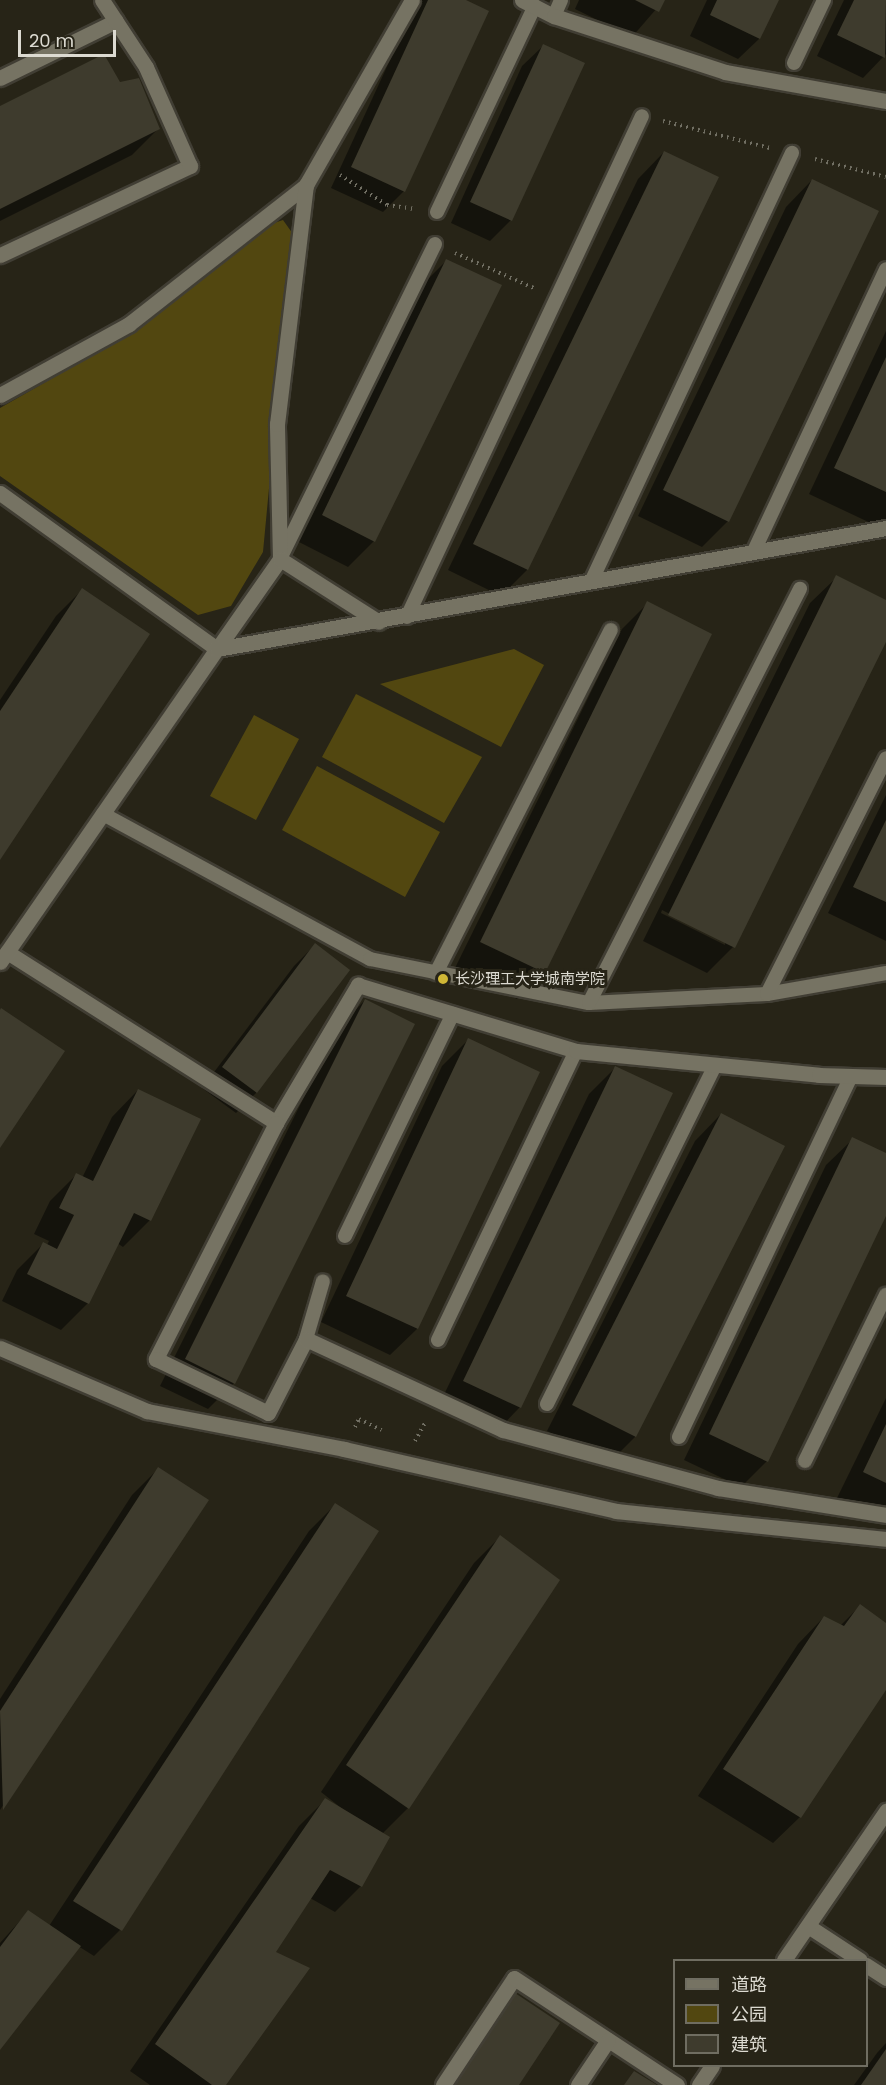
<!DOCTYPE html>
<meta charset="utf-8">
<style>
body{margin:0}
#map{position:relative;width:886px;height:2085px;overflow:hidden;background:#272417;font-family:Poppins,"Noto Sans SC",sans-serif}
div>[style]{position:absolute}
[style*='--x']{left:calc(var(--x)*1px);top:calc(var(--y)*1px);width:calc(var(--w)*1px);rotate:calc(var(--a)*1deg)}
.green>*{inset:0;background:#524710}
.shadow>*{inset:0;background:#0007}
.building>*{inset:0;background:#3e3b2d}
.path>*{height:4px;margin-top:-2px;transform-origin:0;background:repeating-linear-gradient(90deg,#716f63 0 1.5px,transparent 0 6px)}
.roads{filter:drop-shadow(2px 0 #413e34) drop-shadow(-2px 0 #413e34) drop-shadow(0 2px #413e34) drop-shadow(0 -2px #413e34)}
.service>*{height:14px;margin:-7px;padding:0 7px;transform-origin:7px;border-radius:7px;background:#767363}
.minor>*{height:15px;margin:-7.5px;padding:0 7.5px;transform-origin:7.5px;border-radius:7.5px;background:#767363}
.dots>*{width:16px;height:16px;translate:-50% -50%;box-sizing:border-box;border:3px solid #272417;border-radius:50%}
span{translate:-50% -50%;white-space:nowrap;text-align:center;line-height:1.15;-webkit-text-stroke:6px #272417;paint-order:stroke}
.poi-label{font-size:15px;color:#dcdad1}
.left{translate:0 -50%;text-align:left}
.legend{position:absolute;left:673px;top:1959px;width:195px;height:108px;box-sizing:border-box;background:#272417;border:2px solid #6f6d61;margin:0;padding:8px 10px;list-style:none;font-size:18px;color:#dcdad1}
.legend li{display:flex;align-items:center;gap:12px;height:30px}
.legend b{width:30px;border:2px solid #6f6d61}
.scale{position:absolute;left:18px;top:30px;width:98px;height:27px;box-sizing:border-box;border:3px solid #dcdad1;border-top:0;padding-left:8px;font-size:18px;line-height:21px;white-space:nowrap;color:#dcdad1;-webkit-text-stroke:4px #272417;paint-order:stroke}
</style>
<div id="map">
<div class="green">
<i style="clip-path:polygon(283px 220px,293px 234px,263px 552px,231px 606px,198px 615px,0 476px,0 408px,133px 332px,268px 225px)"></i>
<i style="clip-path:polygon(514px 649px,544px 665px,501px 747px,380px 684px)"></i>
<i style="clip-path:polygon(356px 694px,482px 757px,444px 823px,322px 757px)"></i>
<i style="clip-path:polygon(254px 715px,299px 739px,256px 820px,210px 796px)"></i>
<i style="clip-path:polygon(317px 766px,440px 832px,405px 897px,282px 830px)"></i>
</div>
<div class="shadow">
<i style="clip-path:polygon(422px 0,463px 0,404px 191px,383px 212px,331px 188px,414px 8px)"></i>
<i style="clip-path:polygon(579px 0,664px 0,632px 37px,575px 9px)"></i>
<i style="clip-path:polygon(707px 0,778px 0,759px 39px,738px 59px,690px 36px)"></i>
<i style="clip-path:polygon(844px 0,886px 0,886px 54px,863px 78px,817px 56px)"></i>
<i style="clip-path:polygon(543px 46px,511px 220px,490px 241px,451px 223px,522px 66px)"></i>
<i style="clip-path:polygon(119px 84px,158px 129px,132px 155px,0 221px,0 108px)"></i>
<i style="clip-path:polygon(664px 152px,717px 178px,527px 570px,501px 596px,448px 570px,638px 179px)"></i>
<i style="clip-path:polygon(812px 180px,728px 521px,702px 547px,638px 516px,786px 207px)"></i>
<i style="clip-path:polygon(446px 261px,374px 541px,348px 567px,297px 541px,420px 287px)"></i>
<i style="clip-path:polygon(886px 331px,886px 520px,879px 527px,809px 494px)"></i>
<i style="clip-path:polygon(evenodd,837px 577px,886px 601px,886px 639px,733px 947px,707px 973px,643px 941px,810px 603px,837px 577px,662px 910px,725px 942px,725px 945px,661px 913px,662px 910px)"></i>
<i style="clip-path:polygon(82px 590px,0 857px,0 700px,56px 616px)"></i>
<i style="clip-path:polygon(648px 603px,710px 634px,543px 972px,517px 999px,455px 968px,622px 629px)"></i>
<i style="clip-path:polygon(886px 795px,886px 941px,828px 913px)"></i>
<i style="clip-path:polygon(315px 945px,348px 970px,256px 1093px,236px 1113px,202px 1088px,294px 966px)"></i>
<i style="clip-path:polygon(365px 1000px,234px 1383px,208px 1409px,160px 1386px,339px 1027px)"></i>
<i style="clip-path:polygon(468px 1040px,538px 1073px,417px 1329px,390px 1355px,321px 1322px,442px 1066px)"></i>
<i style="clip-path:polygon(615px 1068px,671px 1094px,520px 1407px,494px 1434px,438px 1407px,589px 1094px)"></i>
<i style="clip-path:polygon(138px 1090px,199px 1120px,150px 1220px,123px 1247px,117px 1243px,88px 1303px,61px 1330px,2px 1301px,17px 1270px,43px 1244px,47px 1245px,49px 1241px,34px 1234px,50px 1201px,76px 1175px,82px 1178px,112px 1117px)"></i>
<i style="clip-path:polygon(721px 1114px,635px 1437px,609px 1463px,547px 1431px,695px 1141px)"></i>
<i style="clip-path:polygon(853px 1139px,886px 1154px,886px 1213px,767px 1461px,741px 1487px,684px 1460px,826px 1165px)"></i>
<i style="clip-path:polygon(886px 1398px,886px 1522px,837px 1498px)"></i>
<i style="clip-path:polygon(158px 1469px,207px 1501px,0 1810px,0 1699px,132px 1495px)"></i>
<i style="clip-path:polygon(335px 1505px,120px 1930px,94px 1956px,78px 1946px,0 2047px,0 1943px,28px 1912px,49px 1926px,309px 1531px)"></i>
<i style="clip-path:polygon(500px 1537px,408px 1808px,382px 1834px,361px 1886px,335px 1912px,310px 1898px,274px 1952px,224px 2085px,150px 2085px,130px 2071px,299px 1826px,325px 1800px,350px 1815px,321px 1792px,474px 1563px)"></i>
<i style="clip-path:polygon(860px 1606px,886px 1625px,886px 1687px,800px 1817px,773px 1843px,698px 1796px,798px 1644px,824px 1617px,840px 1626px)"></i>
<i style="clip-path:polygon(886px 2043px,886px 2085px,854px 2085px,877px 2053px)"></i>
</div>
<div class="building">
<i style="clip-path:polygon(428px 0,466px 0,489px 11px,405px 192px,351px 167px)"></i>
<i style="clip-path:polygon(635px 0,665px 0,659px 12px)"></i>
<i style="clip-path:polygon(717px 0,779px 0,760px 39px,710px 15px)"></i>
<i style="clip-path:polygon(854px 0,886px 0,885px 58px,837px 35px)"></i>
<i style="clip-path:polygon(543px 44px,585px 63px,512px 221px,470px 202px)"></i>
<i style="clip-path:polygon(104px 54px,120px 82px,139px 78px,160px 129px,0 209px,0 106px)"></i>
<i style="clip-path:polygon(664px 151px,719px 177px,528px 570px,473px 544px)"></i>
<i style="clip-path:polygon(812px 179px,879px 211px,729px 522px,663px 490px)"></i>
<i style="clip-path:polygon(446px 259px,502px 285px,375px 542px,322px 515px)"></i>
<i style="clip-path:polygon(886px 357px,886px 492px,834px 468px)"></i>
<i style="clip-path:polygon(836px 575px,886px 600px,886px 642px,735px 948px,668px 915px)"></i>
<i style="clip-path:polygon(82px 588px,150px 634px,0 860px,0 711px)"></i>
<i style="clip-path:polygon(647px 601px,712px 634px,545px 973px,480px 942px)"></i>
<i style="clip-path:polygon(886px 820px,886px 902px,853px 887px)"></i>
<i style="clip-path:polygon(315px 943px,350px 970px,257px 1093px,222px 1067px)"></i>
<i style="clip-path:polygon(365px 999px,415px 1024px,235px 1384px,185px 1359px)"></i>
<i style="clip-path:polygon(1px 1008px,65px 1051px,0 1148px,0 1010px)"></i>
<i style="clip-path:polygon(468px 1038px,540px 1072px,418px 1329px,346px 1296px)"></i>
<i style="clip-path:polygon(615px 1066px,673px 1093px,521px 1408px,463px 1381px)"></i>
<i style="clip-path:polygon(138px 1089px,201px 1119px,151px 1221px,134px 1213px,89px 1304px,27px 1274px,43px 1242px,57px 1249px,74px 1215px,59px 1208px,76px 1173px,93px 1181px)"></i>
<i style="clip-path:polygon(721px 1113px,785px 1146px,636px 1437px,572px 1405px)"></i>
<i style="clip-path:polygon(852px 1137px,886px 1153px,886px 1216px,768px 1462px,709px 1434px)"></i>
<i style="clip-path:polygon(886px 1424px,886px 1483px,863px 1472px)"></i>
<i style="clip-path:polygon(158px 1467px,209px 1500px,3px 1810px,0 1711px)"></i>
<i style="clip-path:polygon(335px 1503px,379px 1531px,122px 1931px,73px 1901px)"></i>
<i style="clip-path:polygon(500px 1535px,560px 1580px,409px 1809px,346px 1765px)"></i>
<i style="clip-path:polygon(860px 1604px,886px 1623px,886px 1690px,801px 1818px,723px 1769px,824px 1616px,844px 1626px)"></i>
<i style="clip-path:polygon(325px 1798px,390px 1837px,362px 1887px,330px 1870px,276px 1952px,310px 1968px,226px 2085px,212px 2085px,155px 2044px)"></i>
<i style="clip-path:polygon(28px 1910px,81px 1946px,0 2050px,0 1947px)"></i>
<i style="clip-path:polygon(512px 1991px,560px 2023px,519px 2085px,448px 2085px)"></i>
<i style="clip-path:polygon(886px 2049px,886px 2085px,861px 2085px)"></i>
<i style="clip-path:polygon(634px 2071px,657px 2085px,624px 2085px)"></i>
</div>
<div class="path">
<i style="--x:663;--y:121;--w:110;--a:14.2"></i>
<i style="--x:815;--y:159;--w:73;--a:14.2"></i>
<i style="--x:340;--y:175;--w:56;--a:32.6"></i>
<i style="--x:387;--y:205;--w:28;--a:8"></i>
<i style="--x:455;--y:253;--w:89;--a:24"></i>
<i style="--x:355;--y:1427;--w:9;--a:-63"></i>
<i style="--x:359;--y:1419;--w:25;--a:26"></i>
<i style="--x:415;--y:1441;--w:23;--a:-61"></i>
</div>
<div class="roads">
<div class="service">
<i style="--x:554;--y:16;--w:17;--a:-66"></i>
<i style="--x:794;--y:63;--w:70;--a:-64.5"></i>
<i style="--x:437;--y:212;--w:228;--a:-64.6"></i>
<i style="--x:754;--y:551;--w:311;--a:-64.9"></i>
<i style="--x:280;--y:559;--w:351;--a:-63.8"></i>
<i style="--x:591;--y:582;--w:474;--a:-64.9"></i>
<i style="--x:407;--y:617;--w:553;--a:-64.87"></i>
<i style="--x:103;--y:814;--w:304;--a:28.5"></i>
<i style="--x:370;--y:959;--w:223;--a:11.4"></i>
<i style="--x:589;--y:1003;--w:178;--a:-2.9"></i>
<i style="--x:767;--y:994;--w:121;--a:-10"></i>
<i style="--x:436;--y:973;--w:385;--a:-63"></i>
<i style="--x:767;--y:994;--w:264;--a:-63.2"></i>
<i style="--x:589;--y:1003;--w:465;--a:-63"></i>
<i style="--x:345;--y:1236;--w:247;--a:-64.1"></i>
<i style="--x:306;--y:1339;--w:60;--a:-73.7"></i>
<i style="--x:438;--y:1340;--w:320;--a:-64.5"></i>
<i style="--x:547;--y:1404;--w:378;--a:-63.6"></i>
<i style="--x:679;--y:1437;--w:400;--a:-64.5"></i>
<i style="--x:805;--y:1461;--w:185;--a:-64"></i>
</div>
<div class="minor">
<i style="--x:522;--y:0;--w:36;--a:27"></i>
<i style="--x:554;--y:16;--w:180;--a:18.1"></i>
<i style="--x:725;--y:72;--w:164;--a:10.2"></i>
<i style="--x:0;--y:78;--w:129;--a:-26.2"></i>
<i style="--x:0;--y:255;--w:210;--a:-25.1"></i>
<i style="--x:190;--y:166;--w:108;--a:-114"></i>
<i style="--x:146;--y:67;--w:80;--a:-123.3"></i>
<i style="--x:0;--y:395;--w:147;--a:-28.8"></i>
<i style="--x:129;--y:324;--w:225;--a:-38.1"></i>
<i style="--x:306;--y:185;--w:213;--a:-60.2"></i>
<i style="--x:0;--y:493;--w:267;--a:35.7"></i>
<i style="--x:217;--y:649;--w:110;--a:-55"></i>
<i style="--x:280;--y:559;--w:135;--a:-91.3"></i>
<i style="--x:277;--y:424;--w:241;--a:-83.1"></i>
<i style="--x:280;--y:559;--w:117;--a:32.5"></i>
<i style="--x:7;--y:952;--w:319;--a:32.4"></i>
<i style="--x:276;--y:1123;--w:161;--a:-59.3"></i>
<i style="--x:358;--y:985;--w:228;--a:16.8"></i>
<i style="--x:576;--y:1051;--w:244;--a:5.6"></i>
<i style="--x:819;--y:1075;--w:67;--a:1.7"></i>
<i style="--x:0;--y:962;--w:381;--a:-55.3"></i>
<i style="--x:217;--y:649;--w:680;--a:-10.25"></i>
<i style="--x:276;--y:1123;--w:265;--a:117"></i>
<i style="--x:156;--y:1359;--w:124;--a:25.7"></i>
<i style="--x:268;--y:1413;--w:83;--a:-62.8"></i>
<i style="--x:306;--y:1339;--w:217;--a:24.8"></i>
<i style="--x:503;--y:1430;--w:223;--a:15.1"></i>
<i style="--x:718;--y:1488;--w:170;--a:9.1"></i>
<i style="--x:0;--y:1348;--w:160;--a:23.2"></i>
<i style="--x:147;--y:1411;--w:201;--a:10.9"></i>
<i style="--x:344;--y:1449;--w:279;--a:12.8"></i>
<i style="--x:616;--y:1511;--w:271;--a:5.9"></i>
<i style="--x:808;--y:1926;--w:62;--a:33.2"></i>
<i style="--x:784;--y:1960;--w:181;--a:-55.6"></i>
<i style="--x:866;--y:1965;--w:24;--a:33"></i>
<i style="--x:443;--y:2085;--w:128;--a:-56.4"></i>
<i style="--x:514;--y:1978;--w:195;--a:33.3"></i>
<i style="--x:578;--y:2085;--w:54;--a:-56.3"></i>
<i style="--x:699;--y:2085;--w:23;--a:-56"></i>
</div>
</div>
<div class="dots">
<i style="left:443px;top:979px;background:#d0b736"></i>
</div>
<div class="poi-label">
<span class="left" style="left:455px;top:979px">长沙理工大学城南学院</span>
</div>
<ul class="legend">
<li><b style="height:8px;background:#767363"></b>道路</li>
<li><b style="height:16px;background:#524710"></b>公园</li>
<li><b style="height:16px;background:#3e3b2d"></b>建筑</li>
</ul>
<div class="scale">20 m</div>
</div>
